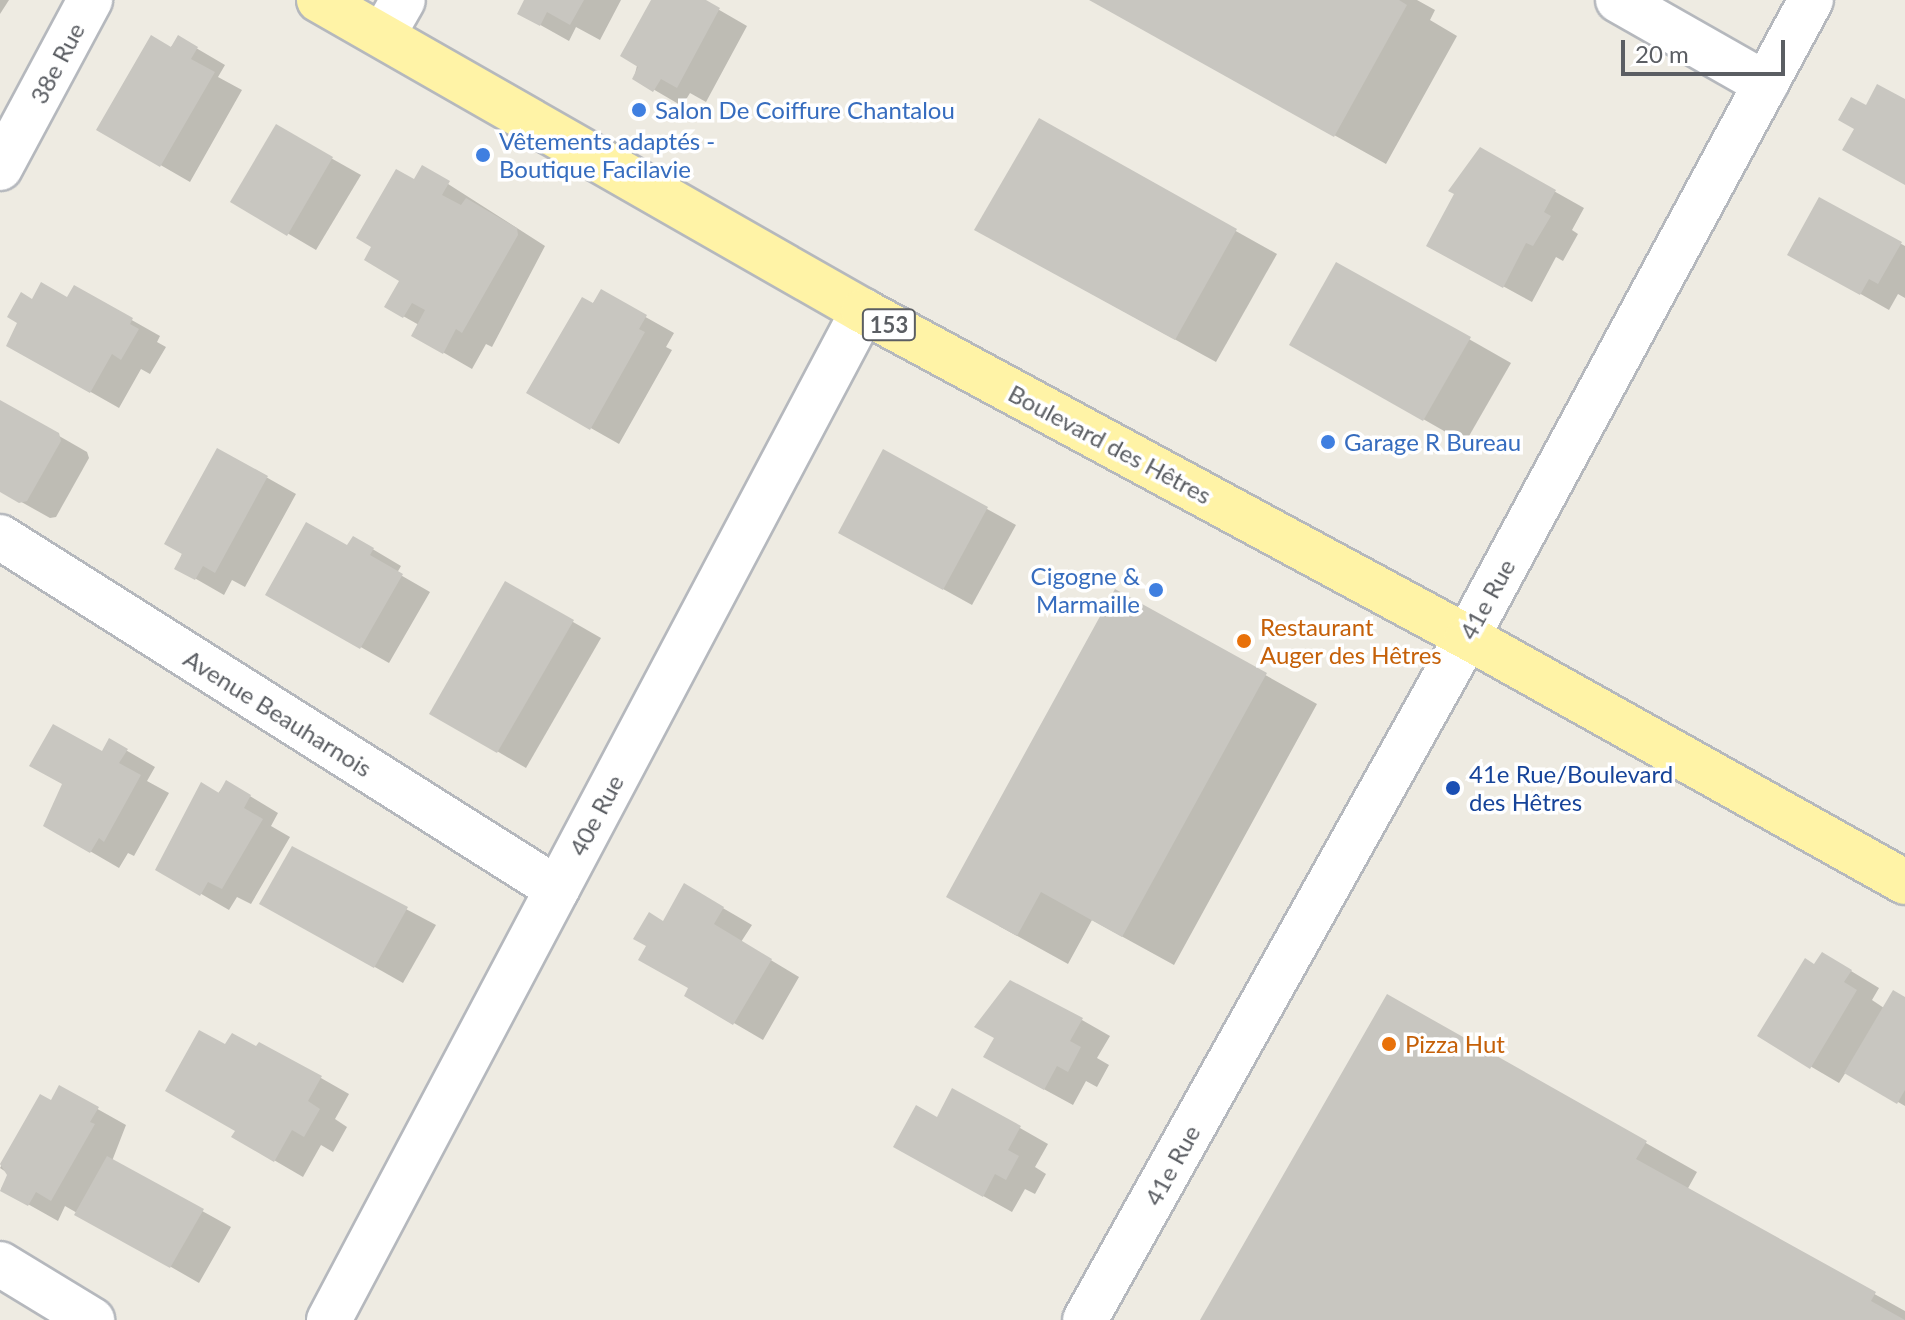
<!DOCTYPE html>
<meta charset="utf-8">
<style>
body{margin:0}
#map{position:relative;width:1905px;height:1320px;overflow:hidden;background:#eeebe2;font-family:Lato,sans-serif}
div>[style]{position:absolute}
[style*='--x']{left:calc(var(--x)*1px);top:calc(var(--y)*1px);width:calc(var(--w)*1px);rotate:calc(var(--a)*1deg)}
.shadow>*{inset:0;background:#0003}
.building>*{inset:0;background:#c8c6c0}
.roads{filter:drop-shadow(2px 0 #b5b8bd) drop-shadow(-2px 0 #b5b8bd) drop-shadow(0 2px #b5b8bd) drop-shadow(0 -2px #b5b8bd)}
.minor>*{height:44px;margin:-22px;padding:0 22px;transform-origin:22px;border-radius:22px;background:#fff}
.tertiary>*{height:44px;margin:-22px;padding:0 22px;transform-origin:22px;border-radius:22px;background:#fff}
.primary>*{height:44px;margin:-22px;padding:0 22px;transform-origin:22px;border-radius:22px;background:#fff3a6}
.dots>*{width:22px;height:22px;translate:-50% -50%;box-sizing:border-box;border:4px solid #fff;border-radius:50%}
span{translate:-50% -50%;white-space:nowrap;text-align:center;line-height:1.15;-webkit-text-stroke:7px #fff;paint-order:stroke}
.shield-label span{padding:2px 6px;background:#fff;border:2px solid;border-radius:6px;-webkit-text-stroke-width:0}
.shield-label{font-size:22px;color:#5b5e63;font-weight:700}
.street-label{font-size:24px;color:#5b5e63}
.shop-label{font-size:24px;color:#366cbe}
.left{translate:0 -50%;text-align:left}
.right{translate:-100% -50%;text-align:right}
.food-label{font-size:24px;color:#c56008}
.transit-label{font-size:24px;color:#164399}
.scale{position:absolute;left:1621px;top:40px;width:164px;height:36px;box-sizing:border-box;border:4px solid #5b5e63;border-top:0;padding-left:10px;font-size:24px;line-height:28px;white-space:nowrap;color:#5b5e63;-webkit-text-stroke:6px #fff;paint-order:stroke}
</style>
<div id="map">
<div class="shadow">
<i style="clip-path:polygon(0 0,9px 0,0 14px)"></i>
<i style="clip-path:polygon(525px 0,621px 0,600px 40px,576px 27px,569px 41px,519px 13px)"></i>
<i style="clip-path:polygon(653px 0,702px 0,747px 26px,706px 102px,690px 93px,682px 106px,634px 78px)"></i>
<i style="clip-path:polygon(1092px 0,1417px 0,1435px 10px,1430px 20px,1457px 36px,1386px 164px)"></i>
<i style="clip-path:polygon(179px 38px,225px 65px,218px 77px,242px 90px,190px 182px,98px 129px)"></i>
<i style="clip-path:polygon(1039px 121px,1277px 254px,1216px 362px,1018px 253px)"></i>
<i style="clip-path:polygon(276px 127px,361px 175px,316px 250px,233px 201px)"></i>
<i style="clip-path:polygon(1481px 150px,1584px 208px,1572px 230px,1578px 234px,1563px 261px,1556px 257px,1532px 302px,1457px 261px,1457px 194px)"></i>
<i style="clip-path:polygon(423px 168px,545px 246px,492px 347px,486px 344px,472px 369px,413px 335px,419px 325px,387px 307px,402px 280px,415px 182px)"></i>
<i style="clip-path:polygon(1820px 199px,1905px 246px,1905px 298px,1898px 294px,1889px 310px,1790px 254px)"></i>
<i style="clip-path:polygon(1337px 264px,1511px 363px,1465px 443px,1292px 344px)"></i>
<i style="clip-path:polygon(75px 288px,160px 336px,157px 342px,166px 347px,150px 374px,141px 369px,119px 408px,8px 345px,32px 301px,68px 300px)"></i>
<i style="clip-path:polygon(601px 292px,674px 333px,666px 347px,672px 350px,619px 444px,529px 393px)"></i>
<i style="clip-path:polygon(0 402px,87px 452px,89px 458px,56px 517px,50px 518px,0 490px)"></i>
<i style="clip-path:polygon(218px 450px,296px 494px,245px 587px,232px 580px,224px 595px,177px 568px)"></i>
<i style="clip-path:polygon(884px 452px,1016px 525px,972px 605px,869px 548px)"></i>
<i style="clip-path:polygon(354px 538px,401px 566px,397px 573px,430px 592px,389px 663px,267px 594px,348px 548px)"></i>
<i style="clip-path:polygon(505px 583px,601px 638px,526px 768px,432px 713px)"></i>
<i style="clip-path:polygon(1115px 591px,1317px 704px,1174px 965px,1092px 920px,1068px 964px,999px 926px)"></i>
<i style="clip-path:polygon(110px 741px,155px 767px,147px 781px,169px 793px,134px 856px,128px 853px,119px 868px,45px 825px,64px 784px,103px 754px)"></i>
<i style="clip-path:polygon(227px 782px,278px 813px,271px 826px,290px 837px,251px 904px,237px 897px,229px 910px,158px 869px)"></i>
<i style="clip-path:polygon(293px 849px,436px 925px,403px 983px,262px 903px)"></i>
<i style="clip-path:polygon(685px 886px,752px 925px,741px 942px,799px 977px,763px 1040px,686px 995px,691px 988px,664px 923px)"></i>
<i style="clip-path:polygon(1823px 954px,1879px 988px,1872px 1000px,1884px 1008px,1905px 999px,1905px 1106px,1846px 1072px,1839px 1083px,1759px 1036px)"></i>
<i style="clip-path:polygon(1388px 997px,1697px 1172px,1687px 1190px,1905px 1311px,1905px 1320px,1203px 1320px)"></i>
<i style="clip-path:polygon(1082px 1020px,1110px 1036px,1097px 1058px,1109px 1065px,1097px 1087px,1086px 1081px,1073px 1105px,1014px 1073px,997px 1037px)"></i>
<i style="clip-path:polygon(226px 1047px,321px 1078px,349px 1094px,335px 1119px,347px 1127px,333px 1152px,321px 1145px,303px 1177px,234px 1137px,238px 1130px)"></i>
<i style="clip-path:polygon(60px 1088px,126px 1125px,112px 1161px,231px 1227px,199px 1283px,65px 1206px,58px 1221px,1px 1189px,9px 1174px,0 1168px,41px 1097px,51px 1103px)"></i>
<i style="clip-path:polygon(937px 1120px,1020px 1128px,1048px 1144px,1035px 1167px,1046px 1174px,1035px 1194px,1025px 1189px,1012px 1212px,924px 1163px)"></i>
</div>
<div class="building">
<i style="clip-path:polygon(524px 0,584px 0,570px 25px,547px 12px,540px 26px,517px 14px)"></i>
<i style="clip-path:polygon(651px 0,706px 0,720px 8px,677px 88px,661px 79px,653px 92px,632px 79px,638px 67px,620px 56px)"></i>
<i style="clip-path:polygon(1089px 0,1399px 0,1407px 5px,1334px 137px)"></i>
<i style="clip-path:polygon(151px 35px,171px 47px,178px 35px,198px 47px,191px 59px,215px 72px,160px 167px,96px 130px)"></i>
<i style="clip-path:polygon(1877px 84px,1905px 99px,1905px 185px,1842px 150px,1854px 129px,1838px 120px,1851px 97px,1866px 105px)"></i>
<i style="clip-path:polygon(1039px 118px,1237px 229px,1175px 340px,974px 230px)"></i>
<i style="clip-path:polygon(276px 124px,333px 157px,287px 236px,230px 202px)"></i>
<i style="clip-path:polygon(1480px 147px,1556px 190px,1544px 212px,1551px 216px,1533px 246px,1526px 243px,1503px 288px,1426px 246px,1454px 194px,1448px 191px)"></i>
<i style="clip-path:polygon(422px 165px,450px 181px,442px 195px,461px 205px,466px 198px,517px 228px,518px 235px,462px 333px,456px 329px,443px 354px,411px 336px,425px 310px,412px 303px,403px 318px,384px 307px,399px 281px,364px 260px,371px 247px,356px 238px,396px 169px,414px 179px)"></i>
<i style="clip-path:polygon(1819px 197px,1902px 242px,1878px 284px,1869px 279px,1860px 295px,1787px 255px)"></i>
<i style="clip-path:polygon(1336px 262px,1471px 337px,1423px 421px,1289px 345px)"></i>
<i style="clip-path:polygon(41px 282px,67px 297px,74px 285px,133px 318px,130px 324px,139px 329px,121px 360px,112px 354px,90px 393px,6px 346px,17px 323px,7px 317px,21px 292px,32px 299px)"></i>
<i style="clip-path:polygon(601px 289px,647px 315px,639px 329px,645px 332px,590px 430px,526px 393px,582px 297px,593px 303px)"></i>
<i style="clip-path:polygon(0 400px,59px 433px,61px 441px,27px 501px,19px 503px,0 492px)"></i>
<i style="clip-path:polygon(217px 448px,268px 476px,215px 573px,203px 566px,195px 580px,174px 569px,182px 554px,164px 544px)"></i>
<i style="clip-path:polygon(883px 449px,988px 507px,943px 590px,838px 533px)"></i>
<i style="clip-path:polygon(306px 522px,347px 545px,353px 536px,374px 548px,370px 555px,403px 574px,360px 649px,265px 595px)"></i>
<i style="clip-path:polygon(505px 581px,574px 620px,497px 753px,429px 714px)"></i>
<i style="clip-path:polygon(1115px 589px,1267px 673px,1122px 937px,1041px 892px,1017px 936px,946px 897px)"></i>
<i style="clip-path:polygon(53px 724px,102px 751px,109px 738px,128px 749px,119px 763px,141px 775px,104px 842px,99px 838px,90px 853px,43px 826px,62px 784px,29px 766px)"></i>
<i style="clip-path:polygon(226px 780px,251px 795px,244px 808px,263px 819px,222px 889px,208px 882px,200px 896px,155px 870px,201px 782px,219px 793px)"></i>
<i style="clip-path:polygon(292px 846px,408px 907px,374px 968px,259px 904px)"></i>
<i style="clip-path:polygon(684px 883px,724px 907px,714px 924px,772px 959px,733px 1025px,684px 996px,688px 988px,638px 960px,646px 946px,633px 939px,649px 912px,663px 921px)"></i>
<i style="clip-path:polygon(1822px 952px,1852px 970px,1844px 982px,1857px 990px,1810px 1069px,1757px 1036px,1805px 958px,1814px 964px)"></i>
<i style="clip-path:polygon(1010px 980px,1083px 1018px,1070px 1041px,1081px 1047px,1068px 1072px,1057px 1066px,1044px 1090px,983px 1057px,994px 1038px,974px 1027px)"></i>
<i style="clip-path:polygon(1893px 990px,1905px 997px,1905px 1090px,1897px 1104px,1844px 1073px)"></i>
<i style="clip-path:polygon(1387px 994px,1647px 1141px,1636px 1159px,1876px 1292px,1871px 1301px,1905px 1320px,1200px 1320px)"></i>
<i style="clip-path:polygon(199px 1030px,225px 1044px,232px 1033px,256px 1046px,259px 1042px,322px 1076px,308px 1101px,320px 1109px,304px 1137px,292px 1130px,274px 1162px,231px 1137px,235px 1131px,165px 1091px)"></i>
<i style="clip-path:polygon(59px 1085px,99px 1107px,90px 1122px,95px 1124px,51px 1201px,36px 1192px,28px 1206px,0 1191px,7px 1175px,0 1164px,40px 1094px,51px 1100px)"></i>
<i style="clip-path:polygon(952px 1088px,1021px 1126px,1008px 1150px,1019px 1156px,1006px 1180px,995px 1174px,983px 1197px,893px 1147px,916px 1105px,937px 1117px)"></i>
<i style="clip-path:polygon(107px 1156px,204px 1209px,170px 1268px,74px 1215px)"></i>
</div>
<div class="roads">
<div class="minor">
<i style="--x:1618;--y:0;--w:170;--a:29.6"></i>
<i style="--x:383;--y:35;--w:40;--a:-60.3"></i>
<i style="--x:0;--y:168;--w:191;--a:-61.8"></i>
<i style="--x:0;--y:537;--w:659;--a:32.29"></i>
<i style="--x:0;--y:1264;--w:108;--a:31.3"></i>
<i style="--x:329;--y:1320;--w:1142;--a:-62.11"></i>
</div>
<div class="tertiary">
<i style="--x:1085;--y:1320;--w:783;--a:-60.78"></i>
<i style="--x:1467;--y:637;--w:724;--a:-61.63"></i>
</div>
<div class="primary">
<i style="--x:319;--y:0;--w:627;--a:29.76"></i>
<i style="--x:863;--y:311;--w:686;--a:28.36"></i>
<i style="--x:1467;--y:637;--w:502;--a:29.22"></i>
</div>
</div>
<div class="dots">
<i style="left:639px;top:110px;background:#3f7fe0"></i>
<i style="left:483px;top:155px;background:#3f7fe0"></i>
<i style="left:1328px;top:442px;background:#3f7fe0"></i>
<i style="left:1156px;top:590px;background:#3f7fe0"></i>
<i style="left:1244px;top:641px;background:#e8710a"></i>
<i style="left:1453px;top:788px;background:#1a4fb4"></i>
<i style="left:1389px;top:1044px;background:#e8710a"></i>
</div>
<div class="shield-label">
<span style="left:889px;top:325px">153</span>
</div>
<div class="street-label">
<span style="left:57px;top:63px;rotate:-62deg">38e Rue</span>
<span style="left:1110px;top:444px;rotate:28deg">Boulevard des Hêtres</span>
<span style="left:1487px;top:599px;rotate:-61deg">41e Rue</span>
<span style="left:278px;top:713px;rotate:32deg">Avenue Beauharnois</span>
<span style="left:596px;top:815px;rotate:-62deg">40e Rue</span>
<span style="left:1172px;top:1165px;rotate:-61deg">41e Rue</span>
</div>
<div class="shop-label">
<span class="left" style="left:655px;top:110px">Salon De Coiffure Chantalou</span>
<span class="left" style="left:499px;top:155px">Vêtements adaptés -<br>Boutique Facilavie</span>
<span class="left" style="left:1344px;top:442px">Garage R Bureau</span>
<span class="right" style="left:1140px;top:590px">Cigogne &amp;<br>Marmaille</span>
</div>
<div class="food-label">
<span class="left" style="left:1260px;top:641px">Restaurant<br>Auger des Hêtres</span>
<span class="left" style="left:1405px;top:1044px">Pizza Hut</span>
</div>
<div class="transit-label">
<span class="left" style="left:1469px;top:788px">41e Rue/Boulevard<br>des Hêtres</span>
</div>
<div class="scale">20 m</div>
</div>
